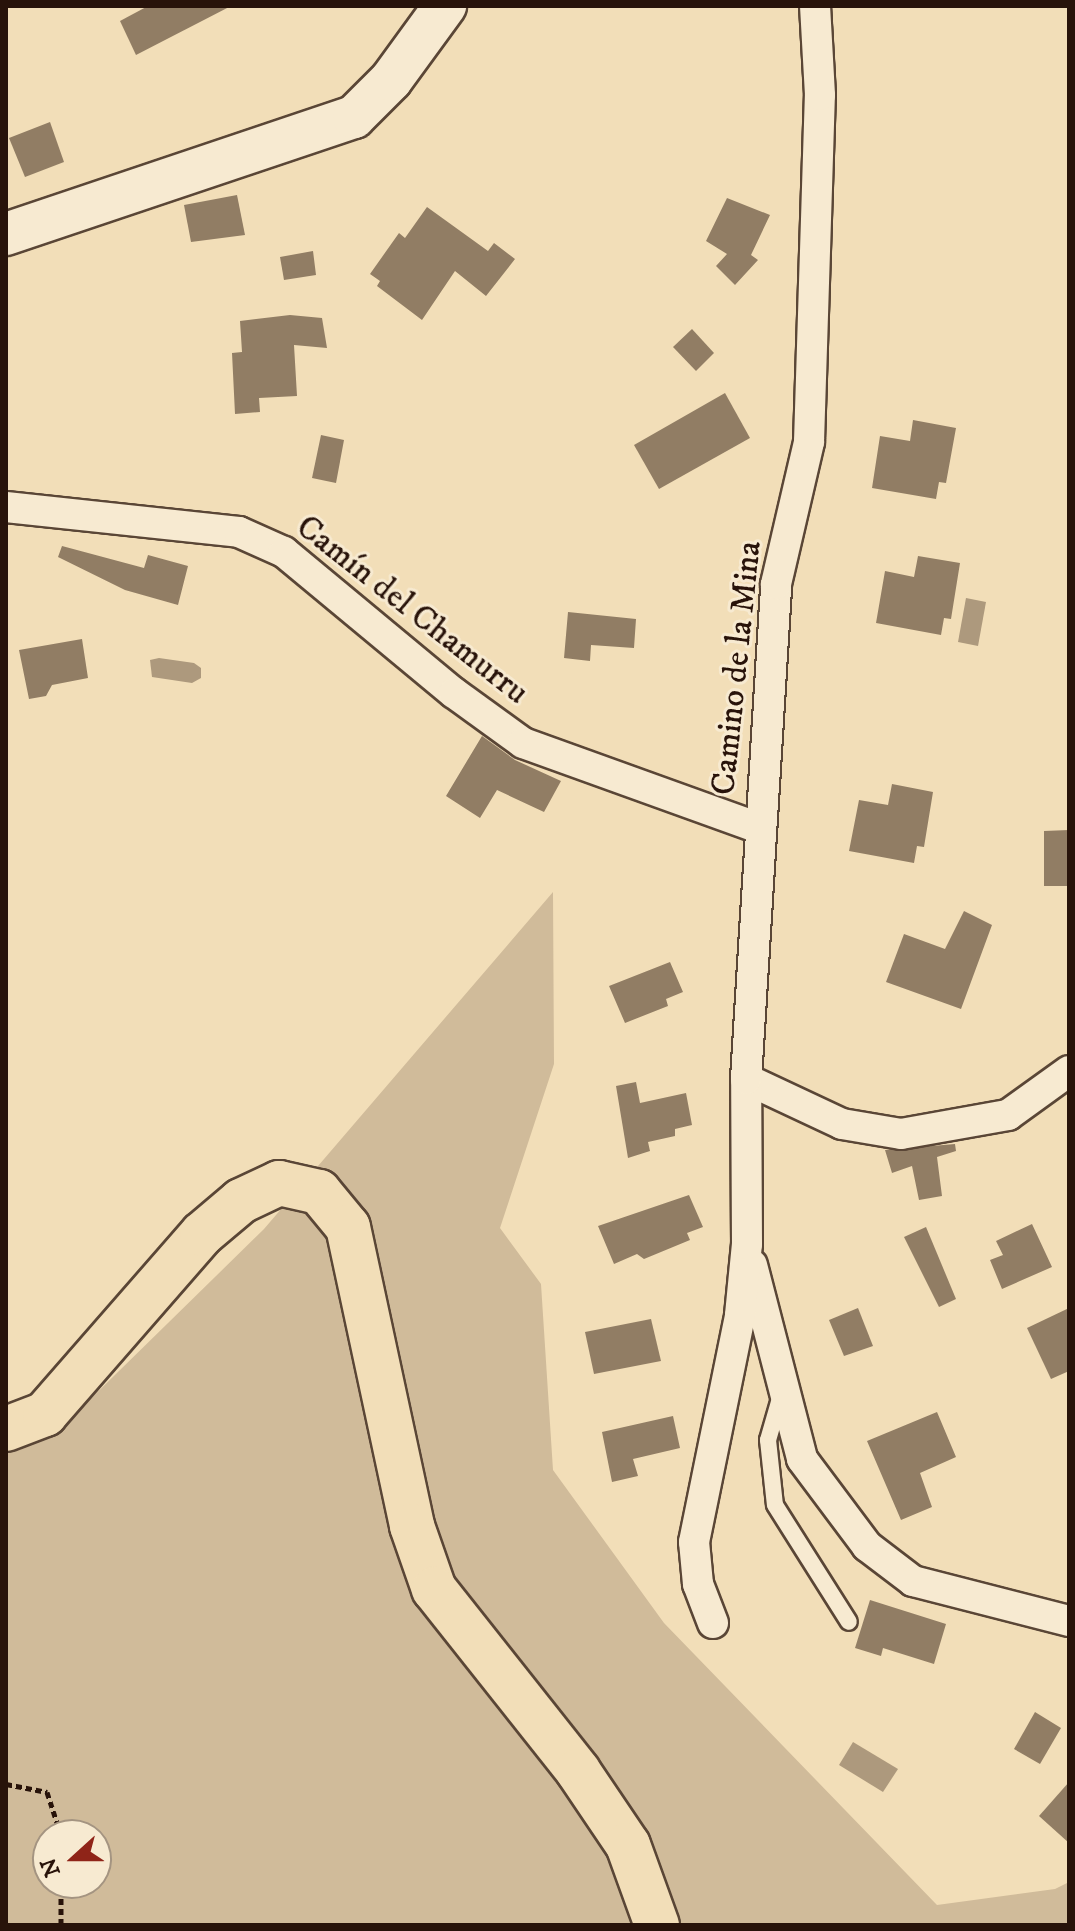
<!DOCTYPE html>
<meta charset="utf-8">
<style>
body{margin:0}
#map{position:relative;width:1075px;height:1931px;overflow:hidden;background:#f2deb8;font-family:"IM FELL DW Pica",serif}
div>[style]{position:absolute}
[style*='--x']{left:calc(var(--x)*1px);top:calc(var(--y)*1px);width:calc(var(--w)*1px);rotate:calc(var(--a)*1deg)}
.green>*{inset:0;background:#d0bb9a}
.water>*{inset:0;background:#ad997d}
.building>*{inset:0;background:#917d64}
.path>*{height:5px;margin-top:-2.5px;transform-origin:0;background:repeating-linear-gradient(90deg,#28130a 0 6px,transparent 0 10px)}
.roads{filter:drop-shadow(2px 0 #5a4636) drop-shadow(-2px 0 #5a4636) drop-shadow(0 2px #5a4636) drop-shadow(0 -2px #5a4636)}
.lane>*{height:16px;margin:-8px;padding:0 8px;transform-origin:8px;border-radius:8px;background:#f7ead1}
.street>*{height:30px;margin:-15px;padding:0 15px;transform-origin:15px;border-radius:15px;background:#f7ead1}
.secondary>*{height:42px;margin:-21px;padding:0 21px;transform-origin:21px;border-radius:21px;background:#f7ead1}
.highway>*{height:44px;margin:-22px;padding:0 22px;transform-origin:22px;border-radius:22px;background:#f2deb8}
span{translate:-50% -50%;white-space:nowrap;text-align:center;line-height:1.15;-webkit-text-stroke:6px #f7ead1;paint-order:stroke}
.street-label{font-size:34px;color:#28130a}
.frame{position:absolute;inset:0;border:8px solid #28130a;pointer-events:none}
.north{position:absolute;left:32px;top:1819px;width:80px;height:80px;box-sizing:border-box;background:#f7ead1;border:2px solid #a49481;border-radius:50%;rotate:249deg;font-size:22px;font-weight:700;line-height:32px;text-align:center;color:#28130a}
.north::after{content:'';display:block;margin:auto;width:28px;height:36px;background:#8f2418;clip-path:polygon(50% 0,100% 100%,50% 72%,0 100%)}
</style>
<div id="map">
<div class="green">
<i style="clip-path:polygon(evenodd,553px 892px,554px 1064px,500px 1228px,541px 1284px,553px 1470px,664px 1623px,937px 1905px,1055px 1889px,1069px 1882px,1069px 1925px,6px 1925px,6px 1452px,20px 1450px,71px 1418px,264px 1229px,553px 892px,48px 1835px,96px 1835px,96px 1883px,48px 1883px,48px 1835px)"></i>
</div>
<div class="water">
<i style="clip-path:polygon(966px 598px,986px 602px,978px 646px,958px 642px)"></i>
<i style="clip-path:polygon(159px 658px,194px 663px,201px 668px,201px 678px,192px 683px,152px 677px,150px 660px)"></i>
<i style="clip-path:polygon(853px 1742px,898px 1769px,883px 1792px,839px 1765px)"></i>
</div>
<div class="building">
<i style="clip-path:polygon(148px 6px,231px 6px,136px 55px,120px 21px)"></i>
<i style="clip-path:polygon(50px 122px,64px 162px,25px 177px,9px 138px)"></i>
<i style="clip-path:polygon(237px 195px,245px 235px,191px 242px,184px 205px)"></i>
<i style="clip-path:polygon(727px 198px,770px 215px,751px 255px,758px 260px,735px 285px,716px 266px,727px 254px,706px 241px)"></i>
<i style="clip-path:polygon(427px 207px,488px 251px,494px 243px,515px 259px,486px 296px,455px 271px,422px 320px,377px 286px,380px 281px,370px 274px,399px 233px,405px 238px)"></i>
<i style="clip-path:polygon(313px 251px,316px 275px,284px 280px,280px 257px)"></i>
<i style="clip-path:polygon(290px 315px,322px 318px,327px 348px,294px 345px,297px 396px,259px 398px,260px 412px,235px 414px,232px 353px,242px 352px,240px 321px)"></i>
<i style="clip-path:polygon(692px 329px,714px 353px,696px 371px,673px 347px)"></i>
<i style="clip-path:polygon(725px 393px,750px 438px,659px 489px,634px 445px)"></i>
<i style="clip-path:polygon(913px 420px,956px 428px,946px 483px,939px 482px,936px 499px,872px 488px,880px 436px,910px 441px)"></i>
<i style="clip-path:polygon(321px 435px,344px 440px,336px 483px,312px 478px)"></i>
<i style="clip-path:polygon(62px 546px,144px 568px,148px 555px,188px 566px,178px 605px,125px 590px,58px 557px)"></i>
<i style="clip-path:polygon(918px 556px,960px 563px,951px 619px,944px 618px,941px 635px,876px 623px,885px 571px,914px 577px)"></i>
<i style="clip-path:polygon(568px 612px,636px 619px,634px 648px,591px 645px,590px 661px,564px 658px)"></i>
<i style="clip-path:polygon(82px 639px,88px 678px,52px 685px,46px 696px,29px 699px,19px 650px)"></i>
<i style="clip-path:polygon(482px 736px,515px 760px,561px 781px,544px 812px,497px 790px,480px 818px,446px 796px)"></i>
<i style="clip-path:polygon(892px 784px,933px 792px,924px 847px,917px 846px,914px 863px,849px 851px,859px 800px,888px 805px)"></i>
<i style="clip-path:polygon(1069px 830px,1069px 886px,1044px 886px,1044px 831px)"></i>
<i style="clip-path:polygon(964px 911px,992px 925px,961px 1009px,886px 982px,904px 934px,945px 949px)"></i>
<i style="clip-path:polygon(670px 962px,683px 992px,666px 999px,668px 1006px,625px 1023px,609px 986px)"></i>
<i style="clip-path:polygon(636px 1082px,640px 1103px,686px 1093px,692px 1125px,675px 1129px,675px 1136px,648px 1142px,650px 1151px,628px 1158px,616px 1086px)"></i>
<i style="clip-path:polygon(955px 1144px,956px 1151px,937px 1157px,942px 1196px,919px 1200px,912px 1166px,892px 1173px,885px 1150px)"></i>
<i style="clip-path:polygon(689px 1195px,703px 1227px,687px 1233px,690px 1240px,644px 1259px,637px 1254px,614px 1264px,598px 1226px)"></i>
<i style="clip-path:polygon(1032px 1224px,1052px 1267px,1002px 1289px,990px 1260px,1003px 1255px,996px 1241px)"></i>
<i style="clip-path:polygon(926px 1227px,956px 1299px,939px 1307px,904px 1237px)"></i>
<i style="clip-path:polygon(858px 1308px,873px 1346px,844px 1356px,829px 1320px)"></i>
<i style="clip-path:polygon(1069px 1308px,1069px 1371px,1051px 1379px,1027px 1328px)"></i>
<i style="clip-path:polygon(651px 1319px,661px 1361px,594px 1374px,585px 1332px)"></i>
<i style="clip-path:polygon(937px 1412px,956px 1457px,920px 1473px,932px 1507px,901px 1520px,867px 1441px)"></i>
<i style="clip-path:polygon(673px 1416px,680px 1448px,633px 1459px,638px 1476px,612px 1482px,602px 1432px)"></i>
<i style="clip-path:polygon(870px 1600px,946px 1624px,934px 1664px,883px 1648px,881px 1656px,855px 1648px)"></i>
<i style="clip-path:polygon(1035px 1712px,1061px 1728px,1040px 1764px,1014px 1749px)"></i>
<i style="clip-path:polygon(1069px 1782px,1069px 1843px,1039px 1816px)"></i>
</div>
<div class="path">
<i style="--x:6;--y:1784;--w:42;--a:11"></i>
<i style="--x:47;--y:1792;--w:45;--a:72"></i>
<i style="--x:61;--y:1925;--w:42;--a:-90"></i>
</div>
<div class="roads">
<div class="lane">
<i style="--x:781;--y:1395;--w:47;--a:106.1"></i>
<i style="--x:768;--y:1440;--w:65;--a:83.9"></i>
<i style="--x:775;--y:1505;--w:138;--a:57.7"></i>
</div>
<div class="street">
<i style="--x:6;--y:507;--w:234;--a:6.1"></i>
<i style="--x:239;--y:532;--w:49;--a:24"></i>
<i style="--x:284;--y:552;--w:221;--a:39.7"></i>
<i style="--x:454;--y:693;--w:85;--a:35.9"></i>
<i style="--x:523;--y:743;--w:251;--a:19.8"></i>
<i style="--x:746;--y:1079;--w:106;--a:25.1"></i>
<i style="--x:842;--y:1124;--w:60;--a:9.6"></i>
<i style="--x:901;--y:1134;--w:109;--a:-10.1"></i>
<i style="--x:1008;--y:1115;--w:75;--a:-35.8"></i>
<i style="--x:752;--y:1265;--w:200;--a:75.5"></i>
<i style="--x:802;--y:1459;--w:109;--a:53.2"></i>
<i style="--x:867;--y:1546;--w:58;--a:37.3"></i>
<i style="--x:913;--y:1581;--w:161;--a:14.4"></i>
<i style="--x:713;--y:1623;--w:42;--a:-111"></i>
<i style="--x:698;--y:1584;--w:42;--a:-95.4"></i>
<i style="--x:694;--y:1542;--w:232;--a:-78.5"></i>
<i style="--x:740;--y:1315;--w:71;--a:-84.4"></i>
<i style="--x:747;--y:1244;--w:165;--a:-90.3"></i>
<i style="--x:746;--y:1079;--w:496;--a:-86.5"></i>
<i style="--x:776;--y:584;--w:146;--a:-76.9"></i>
<i style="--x:809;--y:442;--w:347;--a:-88.2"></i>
<i style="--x:820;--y:95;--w:89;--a:-93.2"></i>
</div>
<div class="secondary">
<i style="--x:6;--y:234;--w:367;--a:-18.6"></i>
<i style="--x:354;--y:117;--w:52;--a:-45"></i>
<i style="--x:391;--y:80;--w:92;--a:-53.9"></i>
</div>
<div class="highway">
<i style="--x:6;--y:1429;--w:42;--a:-21"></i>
<i style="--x:45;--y:1414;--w:239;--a:-48.9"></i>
<i style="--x:202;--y:1234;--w:51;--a:-40.2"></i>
<i style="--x:241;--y:1201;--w:42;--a:-25.3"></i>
<i style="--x:279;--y:1183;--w:41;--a:12.7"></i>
<i style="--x:319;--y:1192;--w:45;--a:50.4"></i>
<i style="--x:348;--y:1227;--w:306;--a:77.9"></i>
<i style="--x:412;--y:1526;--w:67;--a:70.8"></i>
<i style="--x:434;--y:1589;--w:232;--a:51.6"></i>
<i style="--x:578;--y:1771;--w:89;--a:56"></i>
<i style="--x:628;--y:1845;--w:85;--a:70.1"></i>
</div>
</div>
<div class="street-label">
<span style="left:412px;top:610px;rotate:38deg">Camín del Chamurru</span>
<span style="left:737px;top:668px;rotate:-84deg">Camino de la Mina</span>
</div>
<div class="frame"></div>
<div class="north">N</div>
</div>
